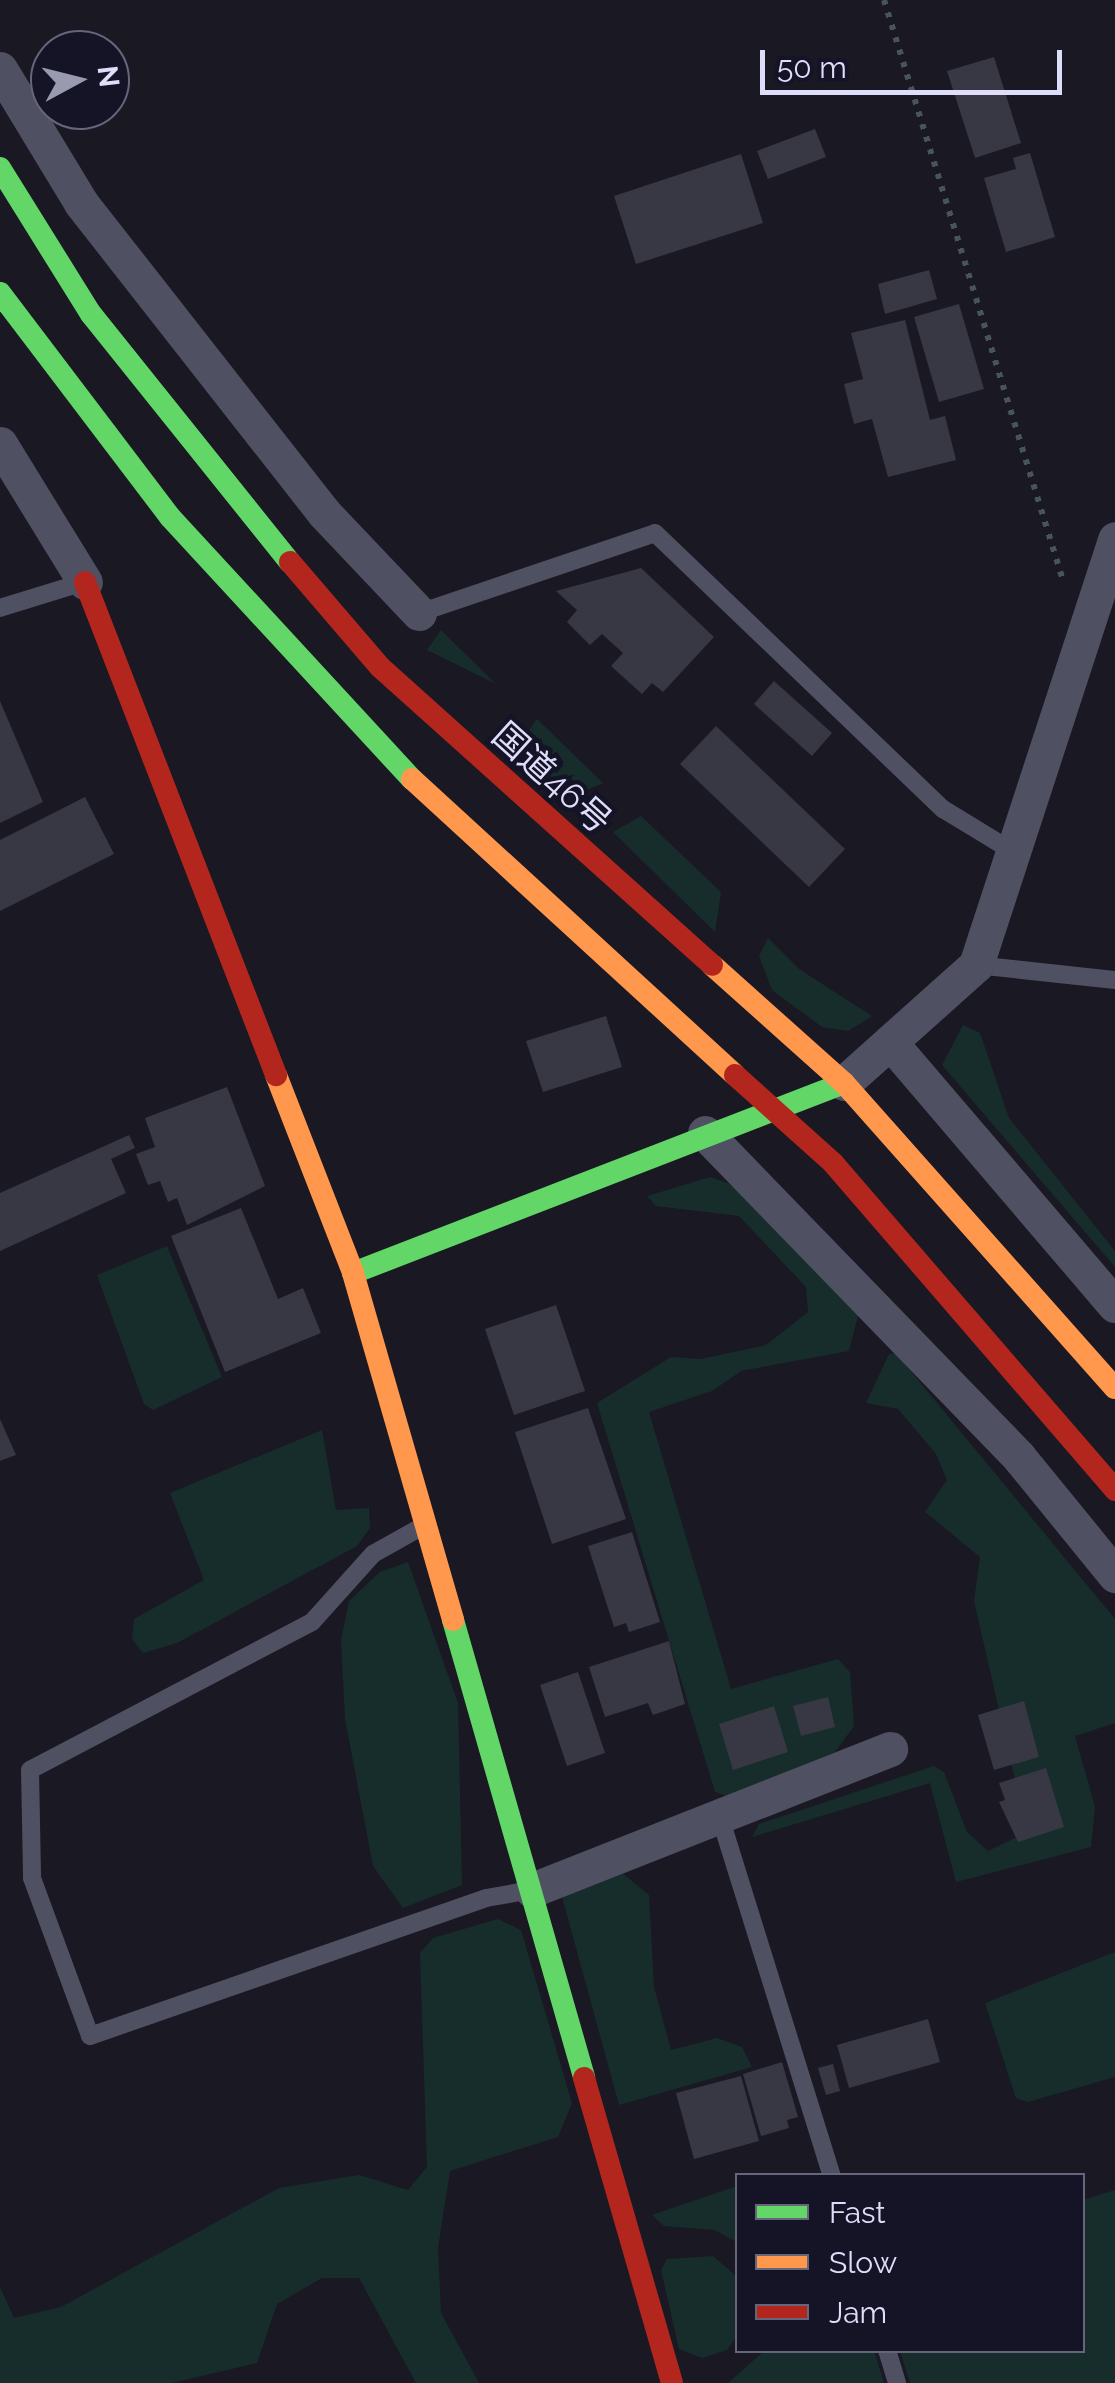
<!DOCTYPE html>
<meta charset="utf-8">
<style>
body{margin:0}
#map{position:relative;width:1115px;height:2383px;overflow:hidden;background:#191823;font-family:Raleway,"Noto Sans JP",sans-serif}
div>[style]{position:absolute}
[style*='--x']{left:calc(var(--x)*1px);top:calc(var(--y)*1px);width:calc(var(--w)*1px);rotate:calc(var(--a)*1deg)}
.green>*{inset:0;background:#172d2c}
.building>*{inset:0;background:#383744}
.path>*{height:6px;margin-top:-3px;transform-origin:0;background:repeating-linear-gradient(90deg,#48545d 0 5px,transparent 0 13px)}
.lane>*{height:18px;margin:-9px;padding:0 9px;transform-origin:9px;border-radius:9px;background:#4f5062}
.street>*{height:35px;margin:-17.5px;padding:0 17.5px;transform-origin:17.5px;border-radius:17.5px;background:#4f5062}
.fast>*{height:22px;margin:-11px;padding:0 11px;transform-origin:11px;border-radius:11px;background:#63d668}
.slow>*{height:22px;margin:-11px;padding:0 11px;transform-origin:11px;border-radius:11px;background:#ff974d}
.jam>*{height:22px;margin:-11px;padding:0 11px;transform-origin:11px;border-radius:11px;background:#b3261e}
span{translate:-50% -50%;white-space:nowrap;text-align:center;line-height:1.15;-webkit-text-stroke:9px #151427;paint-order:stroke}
.street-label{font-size:35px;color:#dedefb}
.legend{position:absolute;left:735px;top:2173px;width:350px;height:180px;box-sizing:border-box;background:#151427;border:2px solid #65657c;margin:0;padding:12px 18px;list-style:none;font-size:30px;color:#dedefb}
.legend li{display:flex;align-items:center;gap:20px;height:50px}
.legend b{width:50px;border:2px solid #65657c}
.north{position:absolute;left:30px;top:30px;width:100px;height:100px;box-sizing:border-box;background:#151427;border:2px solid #65657c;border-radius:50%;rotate:83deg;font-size:28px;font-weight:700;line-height:40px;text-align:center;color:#dedefb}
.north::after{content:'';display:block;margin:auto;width:35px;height:45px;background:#9999af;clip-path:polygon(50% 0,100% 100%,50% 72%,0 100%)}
.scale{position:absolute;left:760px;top:50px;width:302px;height:45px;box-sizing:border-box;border:5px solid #dedefb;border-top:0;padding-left:12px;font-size:30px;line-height:35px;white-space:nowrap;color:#dedefb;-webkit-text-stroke:8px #151427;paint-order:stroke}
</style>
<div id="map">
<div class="green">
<i style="clip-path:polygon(441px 630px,496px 684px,427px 650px)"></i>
<i style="clip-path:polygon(537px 719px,603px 783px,585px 791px,560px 786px,531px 754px,525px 736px)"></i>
<i style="clip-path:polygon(641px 816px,721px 892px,715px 932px,613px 832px)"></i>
<i style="clip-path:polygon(768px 938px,799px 969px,872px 1016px,848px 1031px,822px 1027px,772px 990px,759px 956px)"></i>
<i style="clip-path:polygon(963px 1025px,980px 1033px,1009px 1118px,1115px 1251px,1115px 1267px,942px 1065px)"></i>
<i style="clip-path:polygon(710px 1177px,736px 1186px,859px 1311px,849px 1351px,741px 1371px,712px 1391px,649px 1412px,731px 1689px,838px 1659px,850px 1672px,854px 1726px,835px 1752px,729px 1797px,715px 1792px,597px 1403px,671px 1357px,701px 1359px,766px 1345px,808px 1312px,806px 1287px,739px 1216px,656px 1206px,647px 1196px)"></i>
<i style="clip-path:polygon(167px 1246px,222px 1377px,153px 1410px,144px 1404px,97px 1275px)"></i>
<i style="clip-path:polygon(896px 1353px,1115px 1619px,1115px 1723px,1075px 1736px,1095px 1807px,1091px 1847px,956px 1882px,930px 1783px,752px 1837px,759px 1824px,934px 1766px,944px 1772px,967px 1832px,988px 1851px,1027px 1832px,974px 1601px,980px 1557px,925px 1512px,947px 1480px,936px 1454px,898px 1409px,866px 1403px,889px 1354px)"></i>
<i style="clip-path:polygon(322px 1430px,336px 1510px,369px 1508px,370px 1528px,357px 1546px,177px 1643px,143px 1653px,132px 1639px,134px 1619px,204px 1580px,170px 1493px)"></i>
<i style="clip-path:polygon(408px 1562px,458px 1703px,462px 1885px,403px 1908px,373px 1866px,345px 1719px,341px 1640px,349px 1601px,380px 1572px)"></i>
<i style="clip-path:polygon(621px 1872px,649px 1895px,654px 1987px,671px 2050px,717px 2038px,742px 2047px,752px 2067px,619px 2105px,561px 1893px)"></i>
<i style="clip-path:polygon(498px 1919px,521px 1930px,572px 2103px,558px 2137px,450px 2171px,438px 2248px,441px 2313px,479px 2383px,416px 2383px,359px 2278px,322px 2278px,277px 2304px,257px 2363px,172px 2383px,0 2383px,0 2287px,14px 2318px,61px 2307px,279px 2188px,359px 2175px,408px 2190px,427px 2167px,420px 1953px,433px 1938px)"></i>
<i style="clip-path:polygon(1115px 1952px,1115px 2077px,1028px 2102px,1016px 2098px,985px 2003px)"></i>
<i style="clip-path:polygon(737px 2186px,737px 2242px,714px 2230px,664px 2226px,652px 2215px)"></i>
<i style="clip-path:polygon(1115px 2190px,1115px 2383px,910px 2383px,900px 2351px,1082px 2350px,1083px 2200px)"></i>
<i style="clip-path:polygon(713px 2256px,737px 2277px,737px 2336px,727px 2350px,702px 2358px,679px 2349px,661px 2270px,667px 2259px)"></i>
<i style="clip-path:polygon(764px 2351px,874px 2351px,884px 2383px,728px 2383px)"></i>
</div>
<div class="building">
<i style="clip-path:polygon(994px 57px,1021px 143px,975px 158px,947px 71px)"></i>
<i style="clip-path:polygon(815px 129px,826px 157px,768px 179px,757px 151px)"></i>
<i style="clip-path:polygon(1030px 153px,1055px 237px,1006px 252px,984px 178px,1016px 169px,1013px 158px)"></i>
<i style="clip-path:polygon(741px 154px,763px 223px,636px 264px,614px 196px)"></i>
<i style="clip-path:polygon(929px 270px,937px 299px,885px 314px,878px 284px)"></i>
<i style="clip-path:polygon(959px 304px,984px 389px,939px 402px,914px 317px)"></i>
<i style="clip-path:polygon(905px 320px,930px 420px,945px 416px,956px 460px,888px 477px,872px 419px,854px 424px,844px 384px,863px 379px,851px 333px)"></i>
<i style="clip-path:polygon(641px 568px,714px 637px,663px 692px,652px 683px,642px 694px,611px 666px,623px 653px,602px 634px,590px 645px,567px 622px,577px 610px,556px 591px)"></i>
<i style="clip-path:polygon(774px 681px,832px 733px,812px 756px,754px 704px)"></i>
<i style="clip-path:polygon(0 701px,43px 802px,0 823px)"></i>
<i style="clip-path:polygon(716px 726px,845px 849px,809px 887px,680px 764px)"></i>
<i style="clip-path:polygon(85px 797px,114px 854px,0 911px,0 840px)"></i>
<i style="clip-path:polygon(606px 1016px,622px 1067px,543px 1092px,526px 1041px)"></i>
<i style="clip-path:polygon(227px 1087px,265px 1186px,187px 1225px,177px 1198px,168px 1202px,160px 1181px,148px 1185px,136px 1154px,155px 1147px,145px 1118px)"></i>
<i style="clip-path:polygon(129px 1135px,135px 1148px,111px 1159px,126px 1193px,0 1251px,0 1193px)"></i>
<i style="clip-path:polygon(241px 1208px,278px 1299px,303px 1288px,321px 1333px,225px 1372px,171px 1236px)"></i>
<i style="clip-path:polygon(556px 1305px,585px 1391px,514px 1415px,485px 1329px)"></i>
<i style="clip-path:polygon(588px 1408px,626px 1519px,552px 1544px,515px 1432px)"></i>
<i style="clip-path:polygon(0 1419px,16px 1455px,0 1461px)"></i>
<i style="clip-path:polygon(632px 1532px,660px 1622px,629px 1632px,626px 1623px,614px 1627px,588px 1546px)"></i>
<i style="clip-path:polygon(669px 1641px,685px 1704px,653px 1715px,648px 1703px,605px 1717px,589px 1667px)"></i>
<i style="clip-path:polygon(578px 1672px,605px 1753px,567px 1766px,540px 1685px)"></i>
<i style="clip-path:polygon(828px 1697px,835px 1727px,801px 1736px,793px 1706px)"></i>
<i style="clip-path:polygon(1024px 1701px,1039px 1757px,994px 1770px,978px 1715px)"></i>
<i style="clip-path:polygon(774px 1706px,788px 1752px,733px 1770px,719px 1724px)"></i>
<i style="clip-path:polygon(1046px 1768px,1064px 1827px,1018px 1842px,999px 1802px,1005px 1800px,999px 1783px)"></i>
<i style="clip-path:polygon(928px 2019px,940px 2062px,849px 2088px,837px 2045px)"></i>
<i style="clip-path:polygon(782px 2062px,798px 2117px,787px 2120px,789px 2128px,761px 2136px,743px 2074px)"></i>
<i style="clip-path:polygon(833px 2064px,840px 2091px,826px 2095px,818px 2068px)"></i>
<i style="clip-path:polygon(741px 2076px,759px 2141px,694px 2159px,676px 2093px)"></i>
</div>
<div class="path">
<i style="--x:884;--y:0;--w:604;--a:72.86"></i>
</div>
<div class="lane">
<i style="--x:0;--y:608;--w:88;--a:-17.2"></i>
<i style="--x:419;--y:613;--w:249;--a:-18.7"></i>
<i style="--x:655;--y:533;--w:399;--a:43.8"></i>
<i style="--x:943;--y:809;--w:81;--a:31.3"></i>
<i style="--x:976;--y:965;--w:140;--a:6.2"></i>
<i style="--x:423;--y:1526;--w:57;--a:150.8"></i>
<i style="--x:373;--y:1554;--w:91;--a:131.9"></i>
<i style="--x:312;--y:1622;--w:318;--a:152.3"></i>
<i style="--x:30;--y:1770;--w:108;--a:88.9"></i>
<i style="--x:32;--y:1878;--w:168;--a:69.8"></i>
<i style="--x:90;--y:2036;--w:419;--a:-19.2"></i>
<i style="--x:486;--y:1898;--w:41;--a:-9.9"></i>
<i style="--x:720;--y:1817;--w:376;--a:72.7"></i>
<i style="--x:887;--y:2350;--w:34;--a:73"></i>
</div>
<div class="street">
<i style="--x:0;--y:69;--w:157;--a:58.8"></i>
<i style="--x:81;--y:203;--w:394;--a:51.9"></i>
<i style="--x:324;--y:513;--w:138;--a:46.5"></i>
<i style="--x:0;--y:444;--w:162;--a:58.4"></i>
<i style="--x:890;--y:1042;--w:346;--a:49.5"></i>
<i style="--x:844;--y:1083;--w:177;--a:-41.8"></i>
<i style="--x:976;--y:965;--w:448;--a:-71.9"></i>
<i style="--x:705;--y:1133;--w:450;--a:45.9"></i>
<i style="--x:1018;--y:1456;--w:154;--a:50.8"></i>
<i style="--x:532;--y:1890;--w:385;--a:-21.5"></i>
</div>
<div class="fast">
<i style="--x:0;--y:168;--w:172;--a:58.1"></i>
<i style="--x:91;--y:314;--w:318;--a:51.3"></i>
<i style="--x:0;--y:293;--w:281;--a:52.8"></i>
<i style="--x:170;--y:517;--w:357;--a:47.3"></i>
<i style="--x:353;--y:1273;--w:526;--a:-21.15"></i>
<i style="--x:453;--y:1620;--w:476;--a:74"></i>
</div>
<div class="slow">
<i style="--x:412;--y:779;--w:438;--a:42.5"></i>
<i style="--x:712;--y:965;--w:177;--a:41.8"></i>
<i style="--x:844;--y:1083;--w:408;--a:48.4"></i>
<i style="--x:276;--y:1075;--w:212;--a:68.7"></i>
<i style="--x:353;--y:1273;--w:361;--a:73.9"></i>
</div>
<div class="jam">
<i style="--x:290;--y:562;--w:138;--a:49.4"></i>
<i style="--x:380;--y:667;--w:446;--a:41.9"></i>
<i style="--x:85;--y:582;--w:529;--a:68.82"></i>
<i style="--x:735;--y:1075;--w:132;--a:41.9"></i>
<i style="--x:833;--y:1163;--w:432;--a:49.2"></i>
<i style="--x:584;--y:2078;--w:317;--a:73.9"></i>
</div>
<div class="street-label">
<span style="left:552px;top:778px;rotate:42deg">国道46号</span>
</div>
<ul class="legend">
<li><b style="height:12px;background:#63d668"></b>Fast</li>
<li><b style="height:12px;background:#ff974d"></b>Slow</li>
<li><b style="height:12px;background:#b3261e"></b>Jam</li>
</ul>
<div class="north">N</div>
<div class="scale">50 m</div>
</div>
